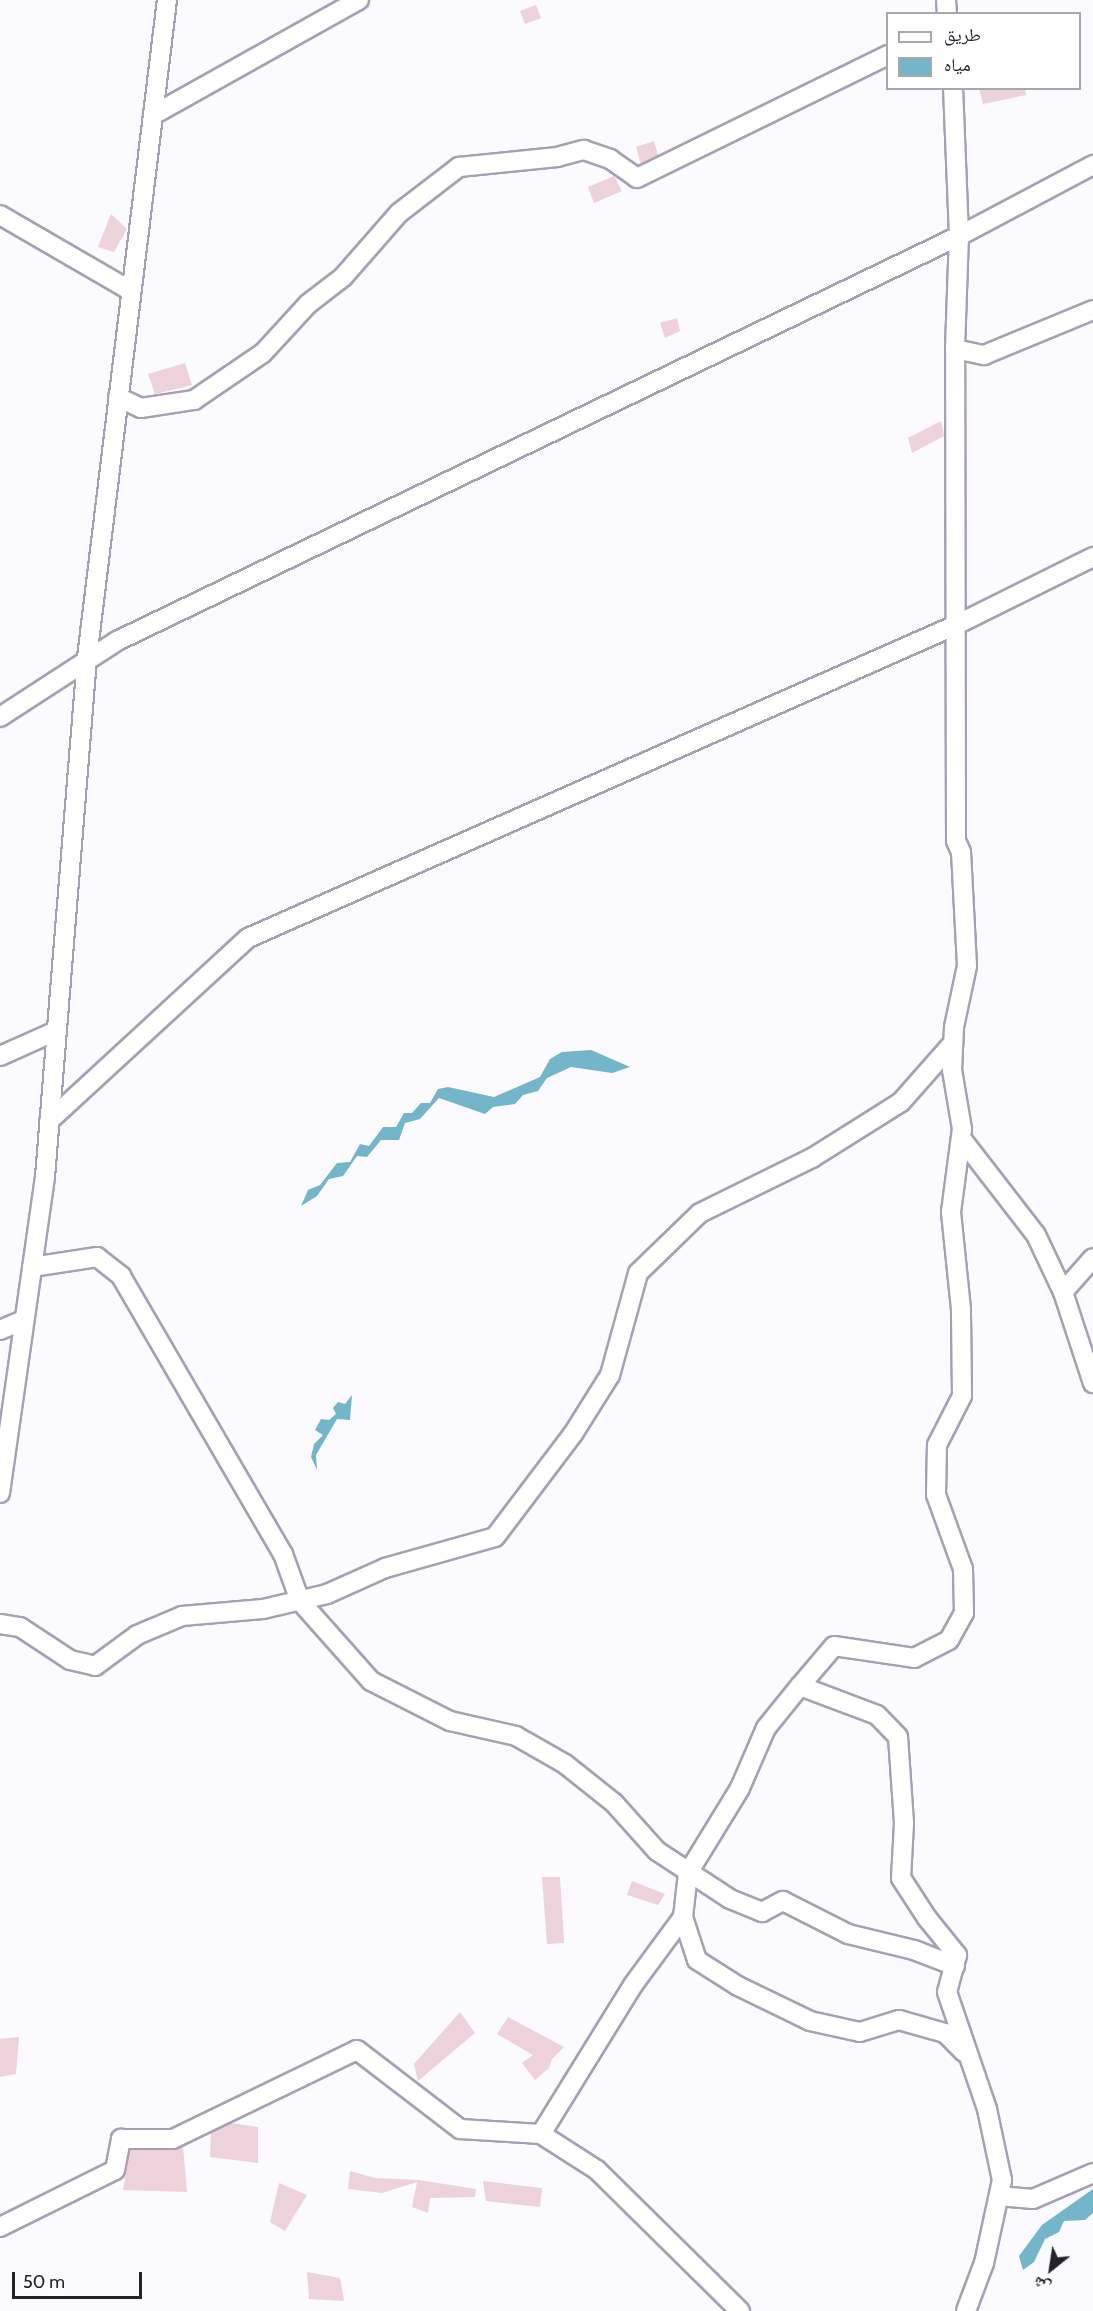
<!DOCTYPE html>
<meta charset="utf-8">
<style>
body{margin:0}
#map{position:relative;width:1093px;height:2311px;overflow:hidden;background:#fbfaff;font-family:Cabin,"Noto Naskh Arabic",sans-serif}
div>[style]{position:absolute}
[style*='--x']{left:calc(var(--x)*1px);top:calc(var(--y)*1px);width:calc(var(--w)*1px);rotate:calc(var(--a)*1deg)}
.water>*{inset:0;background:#73b5c9}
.building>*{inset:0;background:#edd2db}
.roads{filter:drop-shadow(2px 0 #a7a0b5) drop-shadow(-2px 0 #a7a0b5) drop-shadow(0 2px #a7a0b5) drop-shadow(0 -2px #a7a0b5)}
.street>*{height:18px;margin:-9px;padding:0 9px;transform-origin:9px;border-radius:9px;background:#fff}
span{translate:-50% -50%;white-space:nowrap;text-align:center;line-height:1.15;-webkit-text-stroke:4.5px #fff;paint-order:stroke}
.legend{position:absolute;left:886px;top:12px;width:195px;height:78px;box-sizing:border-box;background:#fff;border:2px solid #a8a7aa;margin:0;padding:8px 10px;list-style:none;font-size:18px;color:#25222b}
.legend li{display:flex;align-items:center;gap:12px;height:30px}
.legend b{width:30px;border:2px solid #a8a7aa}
.north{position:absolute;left:1021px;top:2239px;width:60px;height:60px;-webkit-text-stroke:4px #fff;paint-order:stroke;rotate:210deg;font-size:16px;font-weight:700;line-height:24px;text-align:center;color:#25222b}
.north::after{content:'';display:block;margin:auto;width:21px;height:27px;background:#25222b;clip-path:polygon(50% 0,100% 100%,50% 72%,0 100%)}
.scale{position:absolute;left:12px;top:2272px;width:130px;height:27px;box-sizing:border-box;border:3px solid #25222b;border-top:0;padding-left:8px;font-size:18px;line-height:21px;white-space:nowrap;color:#25222b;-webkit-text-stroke:4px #fff;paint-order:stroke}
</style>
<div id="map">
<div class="water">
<i style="clip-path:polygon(591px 1050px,630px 1067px,612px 1073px,571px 1067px,547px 1078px,538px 1091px,523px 1095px,515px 1104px,493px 1107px,485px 1114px,439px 1098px,420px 1119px,405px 1123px,399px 1140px,381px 1140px,367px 1157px,357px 1156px,343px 1176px,329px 1179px,317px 1196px,301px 1206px,308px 1190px,320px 1185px,337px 1163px,350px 1162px,360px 1144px,369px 1146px,383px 1127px,396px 1127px,404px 1113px,412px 1113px,421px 1103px,430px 1103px,438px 1089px,448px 1087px,494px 1097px,540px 1077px,550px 1059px,562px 1052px)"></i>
<i style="clip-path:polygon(352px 1395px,350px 1420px,337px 1419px,316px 1455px,317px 1470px,311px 1457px,314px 1444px,323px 1435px,315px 1430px,321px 1419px,329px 1420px,336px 1414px,333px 1408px,338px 1402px,345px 1404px)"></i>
<i style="clip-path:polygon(1093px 2189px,1093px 2213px,1085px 2220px,1064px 2221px,1059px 2232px,1045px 2239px,1034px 2262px,1023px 2270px,1019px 2256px,1042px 2225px)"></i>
</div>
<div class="building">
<i style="clip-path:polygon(536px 5px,541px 18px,525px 24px,520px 11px)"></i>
<i style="clip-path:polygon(979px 88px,1025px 88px,1026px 95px,983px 104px)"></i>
<i style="clip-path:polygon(654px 141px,658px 155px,641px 164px,636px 147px)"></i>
<i style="clip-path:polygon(614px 176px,622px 191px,594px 203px,588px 187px)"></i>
<i style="clip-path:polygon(111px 214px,127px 229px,114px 252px,98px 247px)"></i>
<i style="clip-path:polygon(677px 318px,680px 331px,665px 338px,660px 323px)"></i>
<i style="clip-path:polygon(185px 363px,192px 385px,155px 394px,148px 374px)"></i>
<i style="clip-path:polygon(941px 421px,944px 436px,912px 453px,908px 438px)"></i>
<i style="clip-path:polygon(542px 1877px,560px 1877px,564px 1943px,547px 1944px)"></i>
<i style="clip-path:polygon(632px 1881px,665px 1894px,658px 1905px,627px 1895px)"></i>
<i style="clip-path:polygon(460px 2012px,475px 2033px,418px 2081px,414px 2064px)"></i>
<i style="clip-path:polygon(508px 2017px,564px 2047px,552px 2059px,549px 2068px,535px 2080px,522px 2063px,533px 2055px,497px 2034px)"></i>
<i style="clip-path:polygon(19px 2037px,16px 2074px,0 2077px,0 2039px)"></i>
<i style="clip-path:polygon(231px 2123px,258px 2127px,258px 2163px,210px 2157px,211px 2133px)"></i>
<i style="clip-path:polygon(183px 2147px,187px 2192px,123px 2190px,130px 2150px)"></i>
<i style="clip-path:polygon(350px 2171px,375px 2178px,419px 2180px,476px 2189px,475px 2197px,430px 2198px,428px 2213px,412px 2207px,417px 2182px,382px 2193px,348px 2189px)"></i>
<i style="clip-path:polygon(483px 2181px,542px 2188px,540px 2207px,486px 2201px)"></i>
<i style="clip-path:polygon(279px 2183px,307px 2195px,285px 2231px,270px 2222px)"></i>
<i style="clip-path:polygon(307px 2272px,340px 2278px,344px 2301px,309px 2299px)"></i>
</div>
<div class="roads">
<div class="street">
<i style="--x:946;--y:0;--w:14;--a:86"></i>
<i style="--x:153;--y:115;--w:236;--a:-29.2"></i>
<i style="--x:0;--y:215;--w:151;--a:30.1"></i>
<i style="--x:955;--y:349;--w:30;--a:12"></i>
<i style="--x:984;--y:355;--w:118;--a:-22.4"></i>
<i style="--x:118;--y:397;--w:25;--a:26"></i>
<i style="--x:141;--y:408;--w:54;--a:-8.6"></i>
<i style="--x:194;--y:400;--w:83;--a:-34.3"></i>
<i style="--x:263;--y:353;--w:67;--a:-47.4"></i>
<i style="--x:308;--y:304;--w:44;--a:-37.6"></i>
<i style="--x:343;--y:277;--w:85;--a:-48.8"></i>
<i style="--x:399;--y:213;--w:76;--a:-37.5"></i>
<i style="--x:459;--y:167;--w:99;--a:-5.8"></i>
<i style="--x:557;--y:157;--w:28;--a:-15"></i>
<i style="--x:584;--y:150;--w:28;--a:19"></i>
<i style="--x:610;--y:159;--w:33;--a:35"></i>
<i style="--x:637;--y:178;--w:280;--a:-26.1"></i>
<i style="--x:0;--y:717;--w:140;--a:-33"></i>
<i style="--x:117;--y:641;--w:934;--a:-25.69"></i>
<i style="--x:959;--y:236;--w:152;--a:-27.9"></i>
<i style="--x:0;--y:1056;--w:61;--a:-24.1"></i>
<i style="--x:49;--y:1121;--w:270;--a:-42.6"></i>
<i style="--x:248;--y:938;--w:774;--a:-23.85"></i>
<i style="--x:956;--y:625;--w:153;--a:-26.4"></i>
<i style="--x:961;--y:1138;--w:123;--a:52.3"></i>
<i style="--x:1036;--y:1235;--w:63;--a:64.7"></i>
<i style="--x:1063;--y:1292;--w:96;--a:71.8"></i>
<i style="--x:32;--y:1267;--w:66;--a:-8.7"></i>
<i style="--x:97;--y:1257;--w:31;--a:38"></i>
<i style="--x:121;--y:1276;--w:322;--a:59.8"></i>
<i style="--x:283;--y:1554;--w:50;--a:70.1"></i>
<i style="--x:300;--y:1601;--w:107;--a:48.4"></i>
<i style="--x:371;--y:1681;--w:89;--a:26.9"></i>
<i style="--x:450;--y:1721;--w:68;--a:12.8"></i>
<i style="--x:516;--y:1736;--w:56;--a:29.7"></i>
<i style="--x:565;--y:1764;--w:63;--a:38.5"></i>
<i style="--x:614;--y:1803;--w:64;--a:48.1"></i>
<i style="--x:657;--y:1851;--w:87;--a:33.3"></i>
<i style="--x:730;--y:1899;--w:35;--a:22"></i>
<i style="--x:762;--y:1912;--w:24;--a:-28"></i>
<i style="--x:783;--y:1901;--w:73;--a:26.9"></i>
<i style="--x:848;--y:1934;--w:68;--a:13.6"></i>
<i style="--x:914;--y:1950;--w:44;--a:21.3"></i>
<i style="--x:1063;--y:1292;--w:45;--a:-48.6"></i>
<i style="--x:0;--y:1330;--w:26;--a:-23"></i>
<i style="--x:0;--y:1493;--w:319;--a:-81.9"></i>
<i style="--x:45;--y:1177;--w:521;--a:-85.37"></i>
<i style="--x:87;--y:658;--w:663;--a:-83.07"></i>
<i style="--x:0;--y:1624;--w:20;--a:9"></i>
<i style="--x:20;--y:1627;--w:60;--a:33.4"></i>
<i style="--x:70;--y:1660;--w:26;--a:13"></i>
<i style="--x:95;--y:1666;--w:52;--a:-36.4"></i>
<i style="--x:137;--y:1635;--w:49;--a:-22.9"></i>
<i style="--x:182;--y:1616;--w:81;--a:-4.9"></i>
<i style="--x:263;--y:1609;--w:66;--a:-13.2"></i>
<i style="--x:327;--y:1594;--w:64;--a:-24.1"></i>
<i style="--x:385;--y:1568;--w:114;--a:-15.7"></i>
<i style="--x:495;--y:1537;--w:129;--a:-52.9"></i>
<i style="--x:573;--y:1434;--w:70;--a:-57.9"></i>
<i style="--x:610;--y:1375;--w:106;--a:-74.6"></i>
<i style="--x:638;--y:1273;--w:86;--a:-44.1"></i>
<i style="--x:700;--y:1213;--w:125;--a:-26.2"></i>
<i style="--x:812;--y:1158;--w:105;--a:-32.2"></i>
<i style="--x:901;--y:1102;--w:79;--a:-48.6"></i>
<i style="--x:800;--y:1686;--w:82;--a:20.6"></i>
<i style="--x:877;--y:1715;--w:30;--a:46"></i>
<i style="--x:898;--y:1737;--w:86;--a:86"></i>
<i style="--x:904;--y:1823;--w:55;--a:93.1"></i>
<i style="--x:901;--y:1878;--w:48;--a:57"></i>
<i style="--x:927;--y:1918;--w:48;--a:51"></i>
<i style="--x:957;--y:1955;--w:38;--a:105"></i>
<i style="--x:947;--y:1992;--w:124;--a:71.1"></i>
<i style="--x:987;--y:2109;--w:73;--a:78.1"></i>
<i style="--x:1002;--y:2180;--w:85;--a:102.2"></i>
<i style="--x:984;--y:2263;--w:51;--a:110.6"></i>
<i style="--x:683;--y:1917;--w:45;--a:72"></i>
<i style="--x:697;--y:1960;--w:49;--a:32.4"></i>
<i style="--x:738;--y:1986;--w:80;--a:25.9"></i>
<i style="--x:810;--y:2021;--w:51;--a:12.4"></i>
<i style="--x:860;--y:2032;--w:41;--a:-17.1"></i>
<i style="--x:899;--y:2020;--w:48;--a:15.8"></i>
<i style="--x:945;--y:2033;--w:27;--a:45"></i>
<i style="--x:999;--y:2196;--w:34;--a:5"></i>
<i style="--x:1033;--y:2199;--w:65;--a:-23.4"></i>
<i style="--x:0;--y:2227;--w:128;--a:-26.4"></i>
<i style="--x:115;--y:2170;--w:32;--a:-79"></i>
<i style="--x:121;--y:2139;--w:52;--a:0"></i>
<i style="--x:173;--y:2139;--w:204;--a:-25.8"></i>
<i style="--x:357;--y:2050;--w:130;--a:37.5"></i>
<i style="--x:460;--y:2129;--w:81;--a:3.5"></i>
<i style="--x:740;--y:2311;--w:201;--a:-135.4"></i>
<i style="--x:597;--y:2170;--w:67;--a:-147.3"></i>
<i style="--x:541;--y:2134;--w:175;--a:-58.3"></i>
<i style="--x:633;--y:1985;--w:84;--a:-53.7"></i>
<i style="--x:683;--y:1917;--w:44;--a:-83.5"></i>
<i style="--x:688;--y:1873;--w:100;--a:-58.5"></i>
<i style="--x:740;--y:1788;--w:65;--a:-66.6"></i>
<i style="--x:766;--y:1728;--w:54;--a:-51"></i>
<i style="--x:800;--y:1686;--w:52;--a:-49.6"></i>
<i style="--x:834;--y:1646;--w:81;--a:8.5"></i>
<i style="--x:914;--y:1658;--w:39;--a:-27"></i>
<i style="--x:949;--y:1640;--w:31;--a:-61"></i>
<i style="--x:964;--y:1613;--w:44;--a:-91.3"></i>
<i style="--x:963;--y:1569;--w:79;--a:-110"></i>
<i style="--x:936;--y:1495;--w:50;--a:-88.9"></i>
<i style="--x:937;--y:1445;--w:55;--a:-63"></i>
<i style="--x:962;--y:1396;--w:87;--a:-90.7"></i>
<i style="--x:961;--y:1309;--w:98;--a:-95.9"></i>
<i style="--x:951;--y:1212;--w:84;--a:-82.5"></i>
<i style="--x:962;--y:1129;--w:60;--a:-99.6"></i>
<i style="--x:952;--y:1070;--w:43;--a:-87.3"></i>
<i style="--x:954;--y:1027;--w:62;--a:-78"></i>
<i style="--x:967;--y:966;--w:114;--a:-93"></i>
<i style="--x:961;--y:852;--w:12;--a:-114"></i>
<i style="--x:956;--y:841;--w:492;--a:-90.1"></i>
<i style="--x:955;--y:349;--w:113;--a:-88"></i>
<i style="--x:959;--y:236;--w:148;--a:-92.3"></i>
</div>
</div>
<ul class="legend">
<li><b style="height:8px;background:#fff"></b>طريق</li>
<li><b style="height:16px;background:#73b5c9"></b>مياه</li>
</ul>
<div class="north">ش</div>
<div class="scale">50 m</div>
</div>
